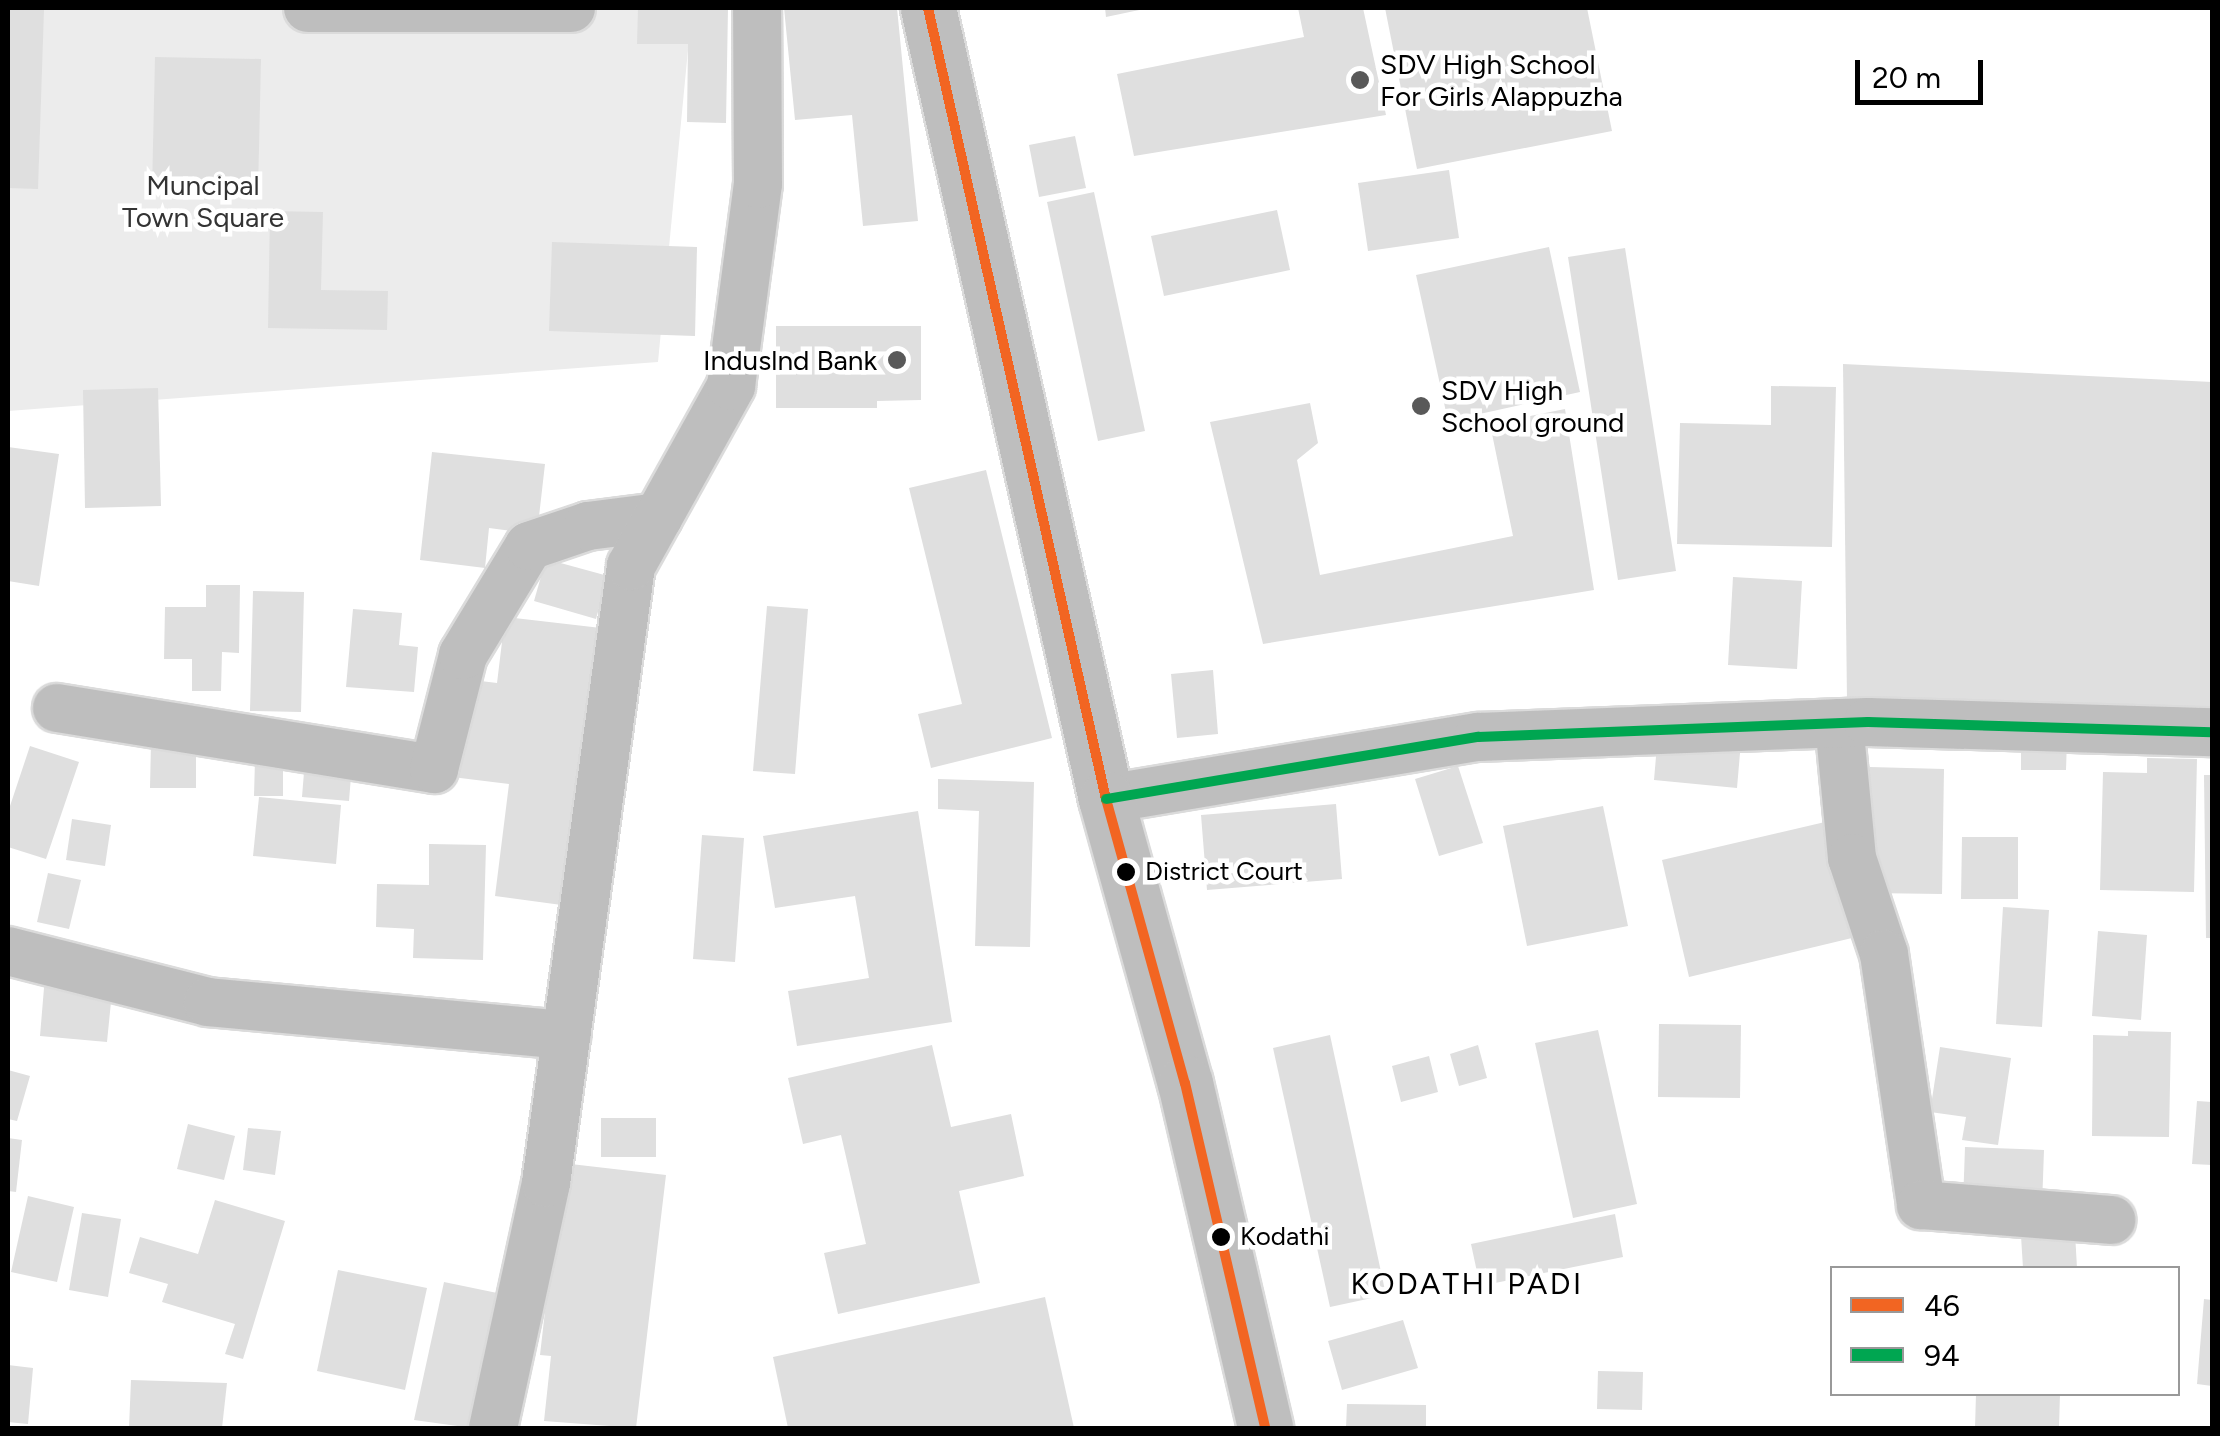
<!DOCTYPE html>
<style>
body{margin:0}
#map{position:relative;width:2220px;height:1436px;overflow:hidden;background:#fff;font-family:Figtree,sans-serif}
div>[style]{position:absolute}
[style*='--x']{left:calc(var(--x)*1px);top:calc(var(--y)*1px);width:calc(var(--w)*1px);rotate:calc(var(--a)*1deg)}
.green>*{inset:0;background:#ececec}
.building>*{inset:0;background:#dfdfdf}
.roads{filter:drop-shadow(2px 0 #dbdbdb) drop-shadow(-2px 0 #dbdbdb) drop-shadow(0 2px #dbdbdb) drop-shadow(0 -2px #dbdbdb)}
.street>*{height:48px;margin:-24px;padding:0 24px;transform-origin:24px;border-radius:24px;background:#bebebe}
.primary>*{height:55px;margin:-27.5px;padding:0 27.5px;transform-origin:27.5px;border-radius:27.5px;background:#bebebe}
.bus-1>*{height:10px;margin:-5px;padding:0 5px;transform-origin:5px;border-radius:5px;background:#f26522}
.bus-2>*{height:10px;margin:-5px;padding:0 5px;transform-origin:5px;border-radius:5px;background:#00a651}
.dots>*{width:28px;height:28px;translate:-50% -50%;box-sizing:border-box;border:5px solid #fff;border-radius:50%}
span{translate:-50% -50%;white-space:nowrap;text-align:center;line-height:1.15;-webkit-text-stroke:9px #fff;paint-order:stroke}
.bus-label{font-size:26px;color:#000}
.left{translate:0 -50%;text-align:left}
.poi-label{font-size:28px;color:#000}
.right{translate:-100% -50%;text-align:right}
.park-label{font-size:28px;color:#333}
.neighbourhood-label{font-size:30px;color:#000;letter-spacing:2.5px}
.frame{position:absolute;inset:0;border:10px solid #000;pointer-events:none}
.legend{position:absolute;left:1830px;top:1266px;width:350px;height:130px;box-sizing:border-box;background:#fff;border:2px solid #999;margin:0;padding:12px 18px;list-style:none;font-size:30px;color:#000}
.legend li{display:flex;align-items:center;gap:20px;height:50px}
.legend b{width:50px;border:2px solid #999}
.scale{position:absolute;left:1855px;top:60px;width:128px;height:45px;box-sizing:border-box;border:5px solid #000;border-top:0;padding-left:12px;font-size:30px;line-height:35px;white-space:nowrap;color:#000;-webkit-text-stroke:8px #fff;paint-order:stroke}
</style>
<div id="map">
<div class="green">
<i style="clip-path:polygon(8px 8px,692px 8px,658px 362px,8px 411px)"></i>
</div>
<div class="building">
<i style="clip-path:polygon(8px 8px,44px 10px,38px 189px,8px 188px)"></i>
<i style="clip-path:polygon(638px 8px,728px 8px,726px 123px,687px 122px,688px 44px,637px 44px)"></i>
<i style="clip-path:polygon(784px 8px,897px 8px,918px 221px,863px 226px,852px 115px,795px 120px)"></i>
<i style="clip-path:polygon(1105px 8px,1143px 8px,1144px 9px,1106px 17px)"></i>
<i style="clip-path:polygon(1298px 8px,1363px 8px,1386px 115px,1134px 156px,1117px 74px,1304px 37px)"></i>
<i style="clip-path:polygon(1385px 8px,1587px 8px,1612px 131px,1417px 169px)"></i>
<i style="clip-path:polygon(155px 57px,261px 59px,258px 192px,152px 190px)"></i>
<i style="clip-path:polygon(1075px 136px,1086px 188px,1039px 197px,1029px 145px)"></i>
<i style="clip-path:polygon(1449px 170px,1459px 238px,1368px 251px,1358px 183px)"></i>
<i style="clip-path:polygon(1094px 192px,1145px 431px,1098px 441px,1047px 202px)"></i>
<i style="clip-path:polygon(1277px 210px,1290px 270px,1164px 296px,1151px 236px)"></i>
<i style="clip-path:polygon(270px 211px,323px 212px,321px 290px,388px 291px,387px 330px,268px 328px)"></i>
<i style="clip-path:polygon(552px 242px,697px 247px,695px 336px,549px 331px)"></i>
<i style="clip-path:polygon(1549px 247px,1580px 392px,1448px 421px,1416px 275px)"></i>
<i style="clip-path:polygon(1625px 248px,1676px 571px,1618px 580px,1568px 257px)"></i>
<i style="clip-path:polygon(776px 326px,921px 326px,921px 400px,877px 401px,877px 408px,776px 408px)"></i>
<i style="clip-path:polygon(1843px 364px,2212px 382px,2212px 707px,1847px 700px)"></i>
<i style="clip-path:polygon(1771px 386px,1836px 387px,1832px 547px,1677px 544px,1680px 423px,1771px 425px)"></i>
<i style="clip-path:polygon(158px 388px,161px 506px,85px 508px,83px 390px)"></i>
<i style="clip-path:polygon(1310px 403px,1318px 443px,1297px 460px,1320px 575px,1513px 536px,1490px 424px,1565px 409px,1594px 590px,1263px 644px,1210px 422px)"></i>
<i style="clip-path:polygon(8px 447px,59px 454px,39px 586px,8px 581px)"></i>
<i style="clip-path:polygon(432px 452px,545px 464px,537px 534px,489px 528px,485px 568px,420px 560px)"></i>
<i style="clip-path:polygon(986px 470px,1052px 738px,931px 768px,918px 714px,962px 704px,909px 488px)"></i>
<i style="clip-path:polygon(546px 559px,608px 576px,596px 619px,534px 601px)"></i>
<i style="clip-path:polygon(1733px 577px,1802px 581px,1797px 669px,1728px 665px)"></i>
<i style="clip-path:polygon(206px 585px,240px 585px,239px 653px,222px 652px,221px 691px,192px 691px,192px 659px,164px 659px,165px 607px,206px 607px)"></i>
<i style="clip-path:polygon(253px 591px,304px 592px,301px 712px,250px 711px)"></i>
<i style="clip-path:polygon(767px 606px,808px 609px,795px 774px,753px 771px)"></i>
<i style="clip-path:polygon(353px 609px,402px 613px,399px 645px,418px 647px,414px 692px,346px 687px)"></i>
<i style="clip-path:polygon(505px 617px,601px 628px,569px 906px,495px 896px,509px 784px,452px 777px,464px 679px,497px 683px)"></i>
<i style="clip-path:polygon(1213px 670px,1218px 734px,1177px 738px,1171px 674px)"></i>
<i style="clip-path:polygon(2067px 739px,2066px 770px,2021px 770px,2021px 740px)"></i>
<i style="clip-path:polygon(151px 743px,196px 744px,196px 788px,150px 788px)"></i>
<i style="clip-path:polygon(1657px 745px,1740px 753px,1737px 788px,1654px 780px)"></i>
<i style="clip-path:polygon(30px 746px,79px 762px,46px 859px,8px 847px,8px 812px)"></i>
<i style="clip-path:polygon(2147px 758px,2197px 759px,2194px 892px,2100px 890px,2103px 772px,2147px 773px)"></i>
<i style="clip-path:polygon(255px 760px,283px 761px,283px 796px,254px 796px)"></i>
<i style="clip-path:polygon(305px 760px,352px 764px,349px 801px,302px 797px)"></i>
<i style="clip-path:polygon(1458px 766px,1483px 843px,1439px 856px,1415px 779px)"></i>
<i style="clip-path:polygon(1870px 767px,1944px 769px,1942px 894px,1869px 893px)"></i>
<i style="clip-path:polygon(2204px 775px,2212px 775px,2212px 938px,2206px 938px)"></i>
<i style="clip-path:polygon(938px 779px,1034px 782px,1030px 947px,975px 946px,979px 811px,938px 809px)"></i>
<i style="clip-path:polygon(259px 797px,341px 805px,336px 864px,253px 856px)"></i>
<i style="clip-path:polygon(1336px 804px,1342px 879px,1207px 890px,1201px 815px)"></i>
<i style="clip-path:polygon(1603px 806px,1628px 926px,1527px 946px,1503px 826px)"></i>
<i style="clip-path:polygon(918px 811px,952px 1022px,797px 1046px,788px 991px,869px 978px,855px 896px,775px 908px,763px 836px)"></i>
<i style="clip-path:polygon(72px 819px,111px 825px,105px 866px,66px 860px)"></i>
<i style="clip-path:polygon(1825px 822px,1852px 938px,1689px 977px,1662px 860px)"></i>
<i style="clip-path:polygon(702px 835px,744px 838px,735px 962px,693px 959px)"></i>
<i style="clip-path:polygon(1962px 837px,2018px 837px,2018px 899px,1961px 899px)"></i>
<i style="clip-path:polygon(429px 844px,486px 845px,483px 960px,413px 958px,414px 929px,376px 927px,377px 884px,429px 885px)"></i>
<i style="clip-path:polygon(48px 873px,81px 880px,69px 929px,37px 922px)"></i>
<i style="clip-path:polygon(2003px 907px,2049px 910px,2042px 1027px,1996px 1024px)"></i>
<i style="clip-path:polygon(2098px 931px,2147px 935px,2141px 1020px,2092px 1016px)"></i>
<i style="clip-path:polygon(45px 976px,113px 982px,107px 1042px,40px 1036px)"></i>
<i style="clip-path:polygon(1659px 1024px,1741px 1025px,1740px 1098px,1658px 1097px)"></i>
<i style="clip-path:polygon(1598px 1030px,1637px 1204px,1573px 1218px,1535px 1043px)"></i>
<i style="clip-path:polygon(2128px 1031px,2171px 1032px,2169px 1137px,2092px 1136px,2093px 1035px,2128px 1036px)"></i>
<i style="clip-path:polygon(1330px 1035px,1386px 1295px,1330px 1307px,1273px 1048px)"></i>
<i style="clip-path:polygon(932px 1045px,951px 1127px,1011px 1114px,1024px 1176px,959px 1191px,980px 1283px,838px 1314px,824px 1253px,866px 1244px,841px 1135px,803px 1144px,788px 1078px)"></i>
<i style="clip-path:polygon(1478px 1045px,1487px 1078px,1459px 1086px,1450px 1054px)"></i>
<i style="clip-path:polygon(1940px 1047px,2011px 1058px,1998px 1145px,1962px 1140px,1966px 1117px,1930px 1112px)"></i>
<i style="clip-path:polygon(1429px 1056px,1438px 1092px,1401px 1102px,1392px 1066px)"></i>
<i style="clip-path:polygon(8px 1070px,30px 1076px,17px 1121px,8px 1119px)"></i>
<i style="clip-path:polygon(2197px 1101px,2212px 1102px,2212px 1165px,2192px 1164px)"></i>
<i style="clip-path:polygon(601px 1118px,656px 1118px,656px 1157px,601px 1157px)"></i>
<i style="clip-path:polygon(188px 1124px,235px 1136px,224px 1180px,177px 1169px)"></i>
<i style="clip-path:polygon(248px 1128px,281px 1131px,275px 1175px,243px 1170px)"></i>
<i style="clip-path:polygon(8px 1138px,22px 1140px,16px 1192px,8px 1191px)"></i>
<i style="clip-path:polygon(1965px 1147px,2044px 1150px,2042px 1206px,1963px 1204px)"></i>
<i style="clip-path:polygon(562px 1163px,666px 1175px,636px 1428px,544px 1421px,551px 1356px,540px 1355px)"></i>
<i style="clip-path:polygon(28px 1196px,74px 1207px,57px 1282px,11px 1272px)"></i>
<i style="clip-path:polygon(215px 1200px,285px 1221px,243px 1359px,225px 1354px,235px 1324px,162px 1302px,168px 1284px,129px 1273px,140px 1237px,198px 1254px)"></i>
<i style="clip-path:polygon(82px 1213px,121px 1219px,108px 1297px,69px 1290px)"></i>
<i style="clip-path:polygon(1615px 1214px,1623px 1257px,1480px 1286px,1471px 1244px)"></i>
<i style="clip-path:polygon(2075px 1233px,2077px 1268px,2023px 1268px,2021px 1236px)"></i>
<i style="clip-path:polygon(338px 1270px,427px 1288px,405px 1390px,317px 1371px)"></i>
<i style="clip-path:polygon(444px 1282px,502px 1294px,472px 1428px,414px 1420px)"></i>
<i style="clip-path:polygon(1045px 1297px,1074px 1428px,788px 1428px,773px 1357px)"></i>
<i style="clip-path:polygon(2204px 1299px,2212px 1300px,2212px 1386px,2197px 1384px)"></i>
<i style="clip-path:polygon(1403px 1320px,1418px 1368px,1342px 1390px,1328px 1341px)"></i>
<i style="clip-path:polygon(8px 1365px,33px 1368px,28px 1424px,8px 1422px)"></i>
<i style="clip-path:polygon(1598px 1371px,1643px 1372px,1642px 1410px,1597px 1409px)"></i>
<i style="clip-path:polygon(131px 1380px,227px 1383px,222px 1428px,129px 1428px)"></i>
<i style="clip-path:polygon(1976px 1394px,2060px 1394px,2059px 1428px,1975px 1428px)"></i>
<i style="clip-path:polygon(1347px 1404px,1426px 1405px,1426px 1428px,1346px 1428px)"></i>
</div>
<div class="roads">
<div class="street">
<i style="--x:308;--y:8;--w:263;--a:0"></i>
<i style="--x:57;--y:708;--w:382;--a:9.2"></i>
<i style="--x:434;--y:769;--w:118;--a:-75.7"></i>
<i style="--x:463;--y:655;--w:127;--a:-58.8"></i>
<i style="--x:529;--y:546;--w:62;--a:-18.7"></i>
<i style="--x:588;--y:526;--w:71;--a:-7.3"></i>
<i style="--x:1839;--y:723;--w:136;--a:84.5"></i>
<i style="--x:1852;--y:858;--w:101;--a:71.6"></i>
<i style="--x:1884;--y:954;--w:254;--a:81.6"></i>
<i style="--x:1921;--y:1205;--w:191;--a:4.5"></i>
<i style="--x:1106;--y:799;--w:377;--a:-9.5"></i>
<i style="--x:1478;--y:737;--w:390;--a:-2.2"></i>
<i style="--x:1868;--y:722;--w:344;--a:1.7"></i>
<i style="--x:8;--y:951;--w:206;--a:14.3"></i>
<i style="--x:208;--y:1002;--w:360;--a:5.3"></i>
<i style="--x:493;--y:1428;--w:251;--a:-77.8"></i>
<i style="--x:546;--y:1183;--w:623;--a:-82.16"></i>
<i style="--x:631;--y:566;--w:206;--a:-60.9"></i>
<i style="--x:731;--y:386;--w:204;--a:-82.4"></i>
<i style="--x:758;--y:184;--w:176;--a:-90.3"></i>
</div>
<div class="primary">
<i style="--x:928;--y:8;--w:811;--a:77.32"></i>
<i style="--x:1106;--y:799;--w:295;--a:74.5"></i>
<i style="--x:1185;--y:1083;--w:354;--a:76.9"></i>
</div>
</div>
<div class="bus-1">
<i style="--x:928;--y:8;--w:811;--a:77.32"></i>
<i style="--x:1106;--y:799;--w:295;--a:74.5"></i>
<i style="--x:1185;--y:1083;--w:354;--a:76.9"></i>
</div>
<div class="bus-2">
<i style="--x:1106;--y:799;--w:377;--a:-9.5"></i>
<i style="--x:1478;--y:737;--w:390;--a:-2.2"></i>
<i style="--x:1868;--y:722;--w:344;--a:1.7"></i>
</div>
<div class="dots">
<i style="left:1360px;top:80px;background:#595959"></i>
<i style="left:897px;top:360px;background:#595959"></i>
<i style="left:1421px;top:406px;background:#595959"></i>
<i style="left:1126px;top:872px;background:#000"></i>
<i style="left:1221px;top:1237px;background:#000"></i>
</div>
<div class="bus-label">
<span class="left" style="left:1145px;top:872px">District Court</span>
<span class="left" style="left:1240px;top:1237px">Kodathi</span>
</div>
<div class="poi-label">
<span class="left" style="left:1380px;top:80px">SDV High School<br>For Girls Alappuzha</span>
<span class="right" style="left:877px;top:360px">Induslnd Bank</span>
<span class="left" style="left:1441px;top:406px">SDV High<br>School ground</span>
</div>
<div class="park-label">
<span style="left:203px;top:201px">Muncipal<br>Town Square</span>
</div>
<div class="neighbourhood-label">
<span style="left:1467px;top:1284px">KODATHI PADI</span>
</div>
<div class="frame"></div>
<ul class="legend">
<li><b style="height:12px;background:#f26522"></b>46</li>
<li><b style="height:12px;background:#00a651"></b>94</li>
</ul>
<div class="scale">20 m</div>
</div>
